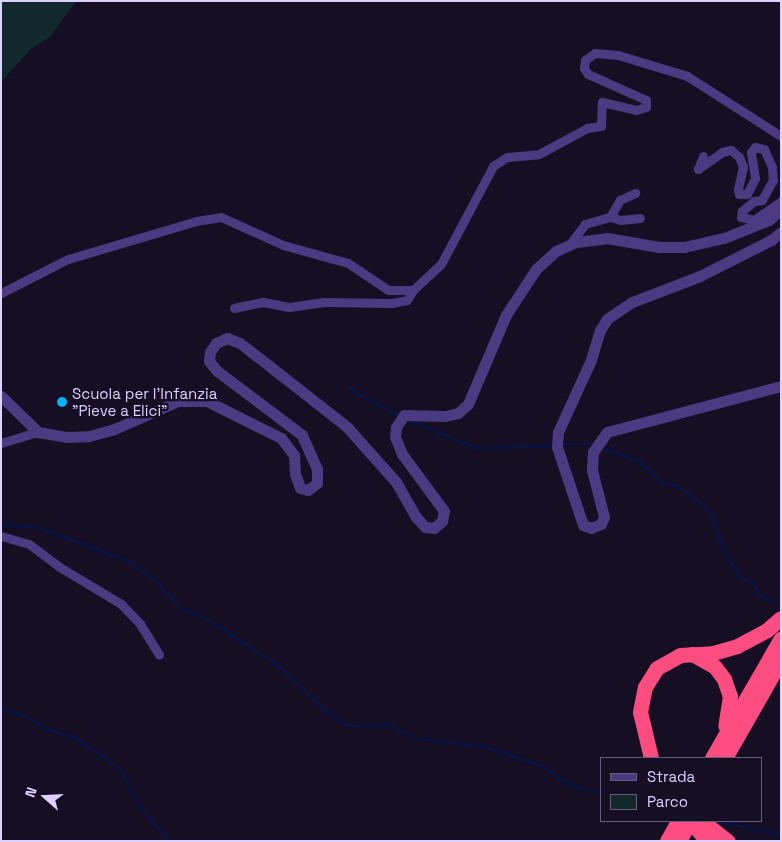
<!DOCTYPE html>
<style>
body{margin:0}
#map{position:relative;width:782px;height:842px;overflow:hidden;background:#160e23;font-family:"Space Grotesk",sans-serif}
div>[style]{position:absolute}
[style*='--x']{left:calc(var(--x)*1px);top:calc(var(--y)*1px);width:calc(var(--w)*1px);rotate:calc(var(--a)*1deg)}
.green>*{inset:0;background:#11292d}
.stream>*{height:2.5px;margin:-1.25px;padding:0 1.25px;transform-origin:1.25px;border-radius:1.25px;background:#0a1341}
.minor>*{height:9px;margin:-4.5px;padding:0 4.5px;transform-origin:4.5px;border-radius:4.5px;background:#4a3a82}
.tertiary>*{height:11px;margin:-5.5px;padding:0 5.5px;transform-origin:5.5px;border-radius:5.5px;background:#4a3a82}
.motorway>*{height:15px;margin:-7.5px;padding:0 7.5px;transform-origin:7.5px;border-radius:7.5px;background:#fd4d80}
.motorway-bridge>*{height:15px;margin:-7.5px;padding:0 7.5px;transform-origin:7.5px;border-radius:7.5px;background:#fd4d80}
.dots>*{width:14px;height:14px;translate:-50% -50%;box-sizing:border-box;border:2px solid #160e23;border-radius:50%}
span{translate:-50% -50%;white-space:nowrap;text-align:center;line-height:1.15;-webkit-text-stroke:4.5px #160e23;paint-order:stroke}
.poi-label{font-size:15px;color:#dfd1ff}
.left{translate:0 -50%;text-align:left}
.frame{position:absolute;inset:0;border:2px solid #dfd1ff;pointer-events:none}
.legend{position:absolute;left:600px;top:757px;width:162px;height:65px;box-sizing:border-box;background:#160e23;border:1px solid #665c7b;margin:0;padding:6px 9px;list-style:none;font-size:15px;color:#dfd1ff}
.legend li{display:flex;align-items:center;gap:10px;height:25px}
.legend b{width:25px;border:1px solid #665c7b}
.north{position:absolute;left:20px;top:772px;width:50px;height:50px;-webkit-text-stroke:4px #160e23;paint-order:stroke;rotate:289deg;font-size:14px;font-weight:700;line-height:20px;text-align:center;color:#dfd1ff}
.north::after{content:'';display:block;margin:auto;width:18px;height:22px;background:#dfd1ff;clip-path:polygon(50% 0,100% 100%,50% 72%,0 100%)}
</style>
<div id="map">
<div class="green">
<i style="clip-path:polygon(1px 1px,76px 1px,50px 37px,31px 49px,1px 82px)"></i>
</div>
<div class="stream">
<i style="--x:348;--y:387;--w:59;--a:29.6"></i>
<i style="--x:409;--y:420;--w:74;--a:22.4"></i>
<i style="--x:477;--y:448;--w:77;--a:-2.2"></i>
<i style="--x:560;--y:444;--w:34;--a:0"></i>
<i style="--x:601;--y:447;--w:40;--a:20.2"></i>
<i style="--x:639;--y:461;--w:33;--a:41"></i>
<i style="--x:664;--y:483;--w:14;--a:12"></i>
<i style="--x:678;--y:486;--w:31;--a:37"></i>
<i style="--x:703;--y:505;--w:9;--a:41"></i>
<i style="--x:710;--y:511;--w:37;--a:71"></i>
<i style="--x:722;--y:546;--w:34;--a:60"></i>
<i style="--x:739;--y:575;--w:16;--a:30"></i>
<i style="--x:753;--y:583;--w:14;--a:60"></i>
<i style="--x:760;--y:595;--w:14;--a:25"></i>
<i style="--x:1;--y:524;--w:38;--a:5"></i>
<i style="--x:39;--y:527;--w:94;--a:20.6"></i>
<i style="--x:127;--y:560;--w:33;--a:35"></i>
<i style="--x:154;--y:579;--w:42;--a:46"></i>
<i style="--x:183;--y:609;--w:28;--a:23"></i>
<i style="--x:209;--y:620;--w:84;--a:33.3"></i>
<i style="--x:279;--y:666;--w:71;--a:43.3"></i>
<i style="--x:331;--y:715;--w:15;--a:32"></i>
<i style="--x:344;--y:723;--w:11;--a:15"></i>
<i style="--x:355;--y:726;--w:35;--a:-3"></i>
<i style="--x:390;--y:724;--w:28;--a:30"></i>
<i style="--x:414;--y:738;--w:75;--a:6.9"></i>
<i style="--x:488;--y:747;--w:57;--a:19.4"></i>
<i style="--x:542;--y:766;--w:35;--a:33"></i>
<i style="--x:571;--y:785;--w:31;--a:13"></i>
<i style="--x:1;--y:709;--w:22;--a:13"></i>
<i style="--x:22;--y:714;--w:30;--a:30"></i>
<i style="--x:48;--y:729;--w:27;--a:17"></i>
<i style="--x:74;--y:737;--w:55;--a:34"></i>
<i style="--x:120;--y:768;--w:41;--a:62.2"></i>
<i style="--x:139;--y:804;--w:48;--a:50"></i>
<i style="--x:718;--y:821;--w:64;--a:11.7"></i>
</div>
<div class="minor">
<i style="--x:703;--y:156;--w:14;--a:111"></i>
<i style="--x:698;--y:169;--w:29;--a:-35"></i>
<i style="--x:722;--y:152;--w:9;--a:-13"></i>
<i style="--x:731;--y:150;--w:11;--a:41"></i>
<i style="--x:739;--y:157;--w:11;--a:68"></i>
<i style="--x:743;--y:167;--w:23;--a:103"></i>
<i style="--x:738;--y:189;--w:5;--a:79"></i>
<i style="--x:739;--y:194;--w:8;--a:0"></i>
<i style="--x:747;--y:194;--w:18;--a:-63"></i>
<i style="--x:755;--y:178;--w:26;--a:-99"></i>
<i style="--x:751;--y:152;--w:6;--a:-51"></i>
<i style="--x:755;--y:147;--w:9;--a:13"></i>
<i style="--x:764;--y:149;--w:20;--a:66"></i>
<i style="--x:772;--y:167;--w:13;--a:86"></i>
<i style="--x:773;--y:180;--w:23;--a:119"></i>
<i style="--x:762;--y:200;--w:8;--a:173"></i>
<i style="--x:754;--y:201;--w:16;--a:140"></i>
<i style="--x:742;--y:211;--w:6;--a:99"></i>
<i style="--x:741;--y:217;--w:13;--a:13"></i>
<i style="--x:754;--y:220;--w:33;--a:-35"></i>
<i style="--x:610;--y:217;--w:11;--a:15"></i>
<i style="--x:621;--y:220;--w:19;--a:-6"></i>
<i style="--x:570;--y:244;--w:25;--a:-53"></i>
<i style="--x:585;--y:224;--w:26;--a:-16"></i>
<i style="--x:610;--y:217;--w:20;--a:-60"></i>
<i style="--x:620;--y:200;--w:17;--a:-25"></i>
<i style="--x:1;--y:293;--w:75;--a:-26.9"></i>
<i style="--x:68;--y:259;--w:134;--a:-16.5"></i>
<i style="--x:196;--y:221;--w:25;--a:-9"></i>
<i style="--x:221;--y:217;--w:68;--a:24.3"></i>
<i style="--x:283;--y:245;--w:67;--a:15.5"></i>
<i style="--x:348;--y:263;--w:48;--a:34"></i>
<i style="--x:388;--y:290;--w:25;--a:0"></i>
<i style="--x:413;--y:290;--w:38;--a:-43"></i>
<i style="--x:441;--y:264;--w:111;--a:-62"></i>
<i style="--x:493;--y:166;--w:17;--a:-33"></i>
<i style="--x:507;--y:157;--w:32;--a:-5"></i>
<i style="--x:539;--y:154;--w:55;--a:-28.4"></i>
<i style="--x:587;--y:128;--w:14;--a:-8"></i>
<i style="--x:601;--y:126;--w:24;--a:-88"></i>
<i style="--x:602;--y:102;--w:35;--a:13"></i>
<i style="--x:636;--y:110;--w:10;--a:-17"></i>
<i style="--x:646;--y:107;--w:7;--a:-90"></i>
<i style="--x:646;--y:100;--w:64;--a:-155.9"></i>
<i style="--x:588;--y:74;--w:7;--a:-124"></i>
<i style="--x:584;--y:68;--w:8;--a:-83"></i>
<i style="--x:585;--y:60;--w:12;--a:-35"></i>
<i style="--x:595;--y:53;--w:23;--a:5"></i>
<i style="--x:618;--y:55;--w:72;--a:16.9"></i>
<i style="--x:687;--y:76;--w:112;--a:32.6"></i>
<i style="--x:234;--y:308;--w:30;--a:-12"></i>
<i style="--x:263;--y:302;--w:26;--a:11"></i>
<i style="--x:289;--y:307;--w:34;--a:-8"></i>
<i style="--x:323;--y:302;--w:69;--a:0.8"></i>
<i style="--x:392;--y:303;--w:15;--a:-11"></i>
<i style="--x:407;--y:300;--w:12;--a:-59"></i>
<i style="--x:1;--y:443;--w:39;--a:-17"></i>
<i style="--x:1;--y:536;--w:29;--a:16"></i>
<i style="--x:29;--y:544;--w:36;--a:37"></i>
<i style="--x:58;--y:566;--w:74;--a:31.1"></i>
<i style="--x:121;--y:604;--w:28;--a:46"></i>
<i style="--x:140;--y:624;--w:36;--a:58"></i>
</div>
<div class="tertiary">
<i style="--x:781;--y:232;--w:13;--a:141"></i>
<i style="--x:771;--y:240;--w:80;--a:153.1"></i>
<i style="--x:700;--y:276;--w:73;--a:159.1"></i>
<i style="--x:632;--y:302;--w:30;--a:146"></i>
<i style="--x:607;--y:319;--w:13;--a:122"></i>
<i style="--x:600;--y:330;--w:31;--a:107"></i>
<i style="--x:591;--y:360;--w:79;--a:114.6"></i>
<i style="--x:558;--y:432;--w:15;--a:94"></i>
<i style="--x:557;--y:447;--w:82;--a:71.6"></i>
<i style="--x:583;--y:525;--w:9;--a:21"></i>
<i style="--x:591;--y:528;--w:11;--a:-22"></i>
<i style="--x:601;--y:524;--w:8;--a:-67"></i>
<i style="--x:604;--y:517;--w:49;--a:-104.3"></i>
<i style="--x:592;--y:470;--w:18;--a:-87"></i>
<i style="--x:593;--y:452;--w:24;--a:-55"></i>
<i style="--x:607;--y:432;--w:180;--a:-14.8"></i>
<i style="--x:1;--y:396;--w:52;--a:44.2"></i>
<i style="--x:38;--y:432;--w:28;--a:10"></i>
<i style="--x:66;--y:437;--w:23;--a:-2"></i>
<i style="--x:89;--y:436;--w:24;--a:-15"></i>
<i style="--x:112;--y:430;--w:72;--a:-23.7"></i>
<i style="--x:178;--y:401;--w:29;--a:0"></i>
<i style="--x:207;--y:401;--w:83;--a:26.6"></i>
<i style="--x:281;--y:438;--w:21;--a:53"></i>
<i style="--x:294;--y:455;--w:19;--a:87"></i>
<i style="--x:295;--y:474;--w:15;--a:70"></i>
<i style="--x:300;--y:488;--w:8;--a:14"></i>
<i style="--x:308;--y:490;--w:11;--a:-38"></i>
<i style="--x:317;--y:483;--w:14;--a:-90"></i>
<i style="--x:317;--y:469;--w:37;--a:-114"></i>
<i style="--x:302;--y:435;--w:106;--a:-143"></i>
<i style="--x:217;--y:371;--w:13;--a:-129"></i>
<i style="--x:209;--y:361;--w:9;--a:-84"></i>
<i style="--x:210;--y:352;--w:11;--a:-56"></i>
<i style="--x:216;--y:343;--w:12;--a:-24"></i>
<i style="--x:227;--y:338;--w:14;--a:21"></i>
<i style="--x:240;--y:343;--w:136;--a:38.1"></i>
<i style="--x:347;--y:427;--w:74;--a:48.3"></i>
<i style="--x:396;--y:482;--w:40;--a:60.3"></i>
<i style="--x:416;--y:517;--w:13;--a:48"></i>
<i style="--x:425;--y:527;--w:9;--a:6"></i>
<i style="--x:434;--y:528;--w:11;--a:-41"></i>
<i style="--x:442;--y:521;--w:10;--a:-79"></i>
<i style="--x:444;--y:511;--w:71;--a:-126.4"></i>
<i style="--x:402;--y:454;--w:18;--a:-112"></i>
<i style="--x:395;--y:437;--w:10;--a:-84"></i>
<i style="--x:396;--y:427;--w:14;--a:-56"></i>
<i style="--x:404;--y:415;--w:41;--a:1.4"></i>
<i style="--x:445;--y:416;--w:13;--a:-13"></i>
<i style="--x:458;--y:413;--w:13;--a:-42"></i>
<i style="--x:468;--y:404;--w:97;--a:-66.9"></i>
<i style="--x:506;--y:315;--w:55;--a:-56.9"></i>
<i style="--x:536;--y:269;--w:27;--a:-42"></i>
<i style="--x:556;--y:251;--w:22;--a:-24"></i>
<i style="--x:576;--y:242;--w:31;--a:-7"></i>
<i style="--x:607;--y:238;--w:53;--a:9.8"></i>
<i style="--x:659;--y:247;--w:25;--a:0"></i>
<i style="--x:684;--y:247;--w:41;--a:-12.7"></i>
<i style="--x:724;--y:238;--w:48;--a:-21.8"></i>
<i style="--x:769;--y:220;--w:16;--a:-43"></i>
</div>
<div class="motorway">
<i style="--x:692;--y:654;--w:26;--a:29"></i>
<i style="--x:715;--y:667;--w:15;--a:53"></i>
<i style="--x:724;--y:679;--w:18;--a:71"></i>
<i style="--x:730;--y:696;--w:30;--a:99"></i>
<i style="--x:651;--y:758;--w:47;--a:-103.4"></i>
<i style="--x:640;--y:712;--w:25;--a:-79"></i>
<i style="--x:645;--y:687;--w:22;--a:-58"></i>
<i style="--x:657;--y:668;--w:26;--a:-29"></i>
<i style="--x:680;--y:655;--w:33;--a:-3"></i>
<i style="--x:713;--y:653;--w:25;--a:-16"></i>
<i style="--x:737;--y:646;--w:34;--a:-28"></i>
<i style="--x:767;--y:630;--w:18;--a:-41"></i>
<i style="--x:712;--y:758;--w:138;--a:-60.1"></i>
<i style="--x:725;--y:758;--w:113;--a:-60.3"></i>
<i style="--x:702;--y:821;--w:33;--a:38"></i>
<i style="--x:691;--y:822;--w:25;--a:50"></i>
<i style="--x:667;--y:841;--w:23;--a:-61"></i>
</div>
<div class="motorway-bridge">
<i style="--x:679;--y:841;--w:23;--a:-61"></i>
</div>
<div class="dots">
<i style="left:62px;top:402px;background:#02b2f9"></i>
</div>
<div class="poi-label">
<span class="left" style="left:72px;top:402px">Scuola per l'Infanzia<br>"Pieve a Elici"</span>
</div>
<div class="frame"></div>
<ul class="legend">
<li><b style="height:6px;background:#4a3a82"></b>Strada</li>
<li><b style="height:14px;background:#11292d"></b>Parco</li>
</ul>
<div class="north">N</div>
</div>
